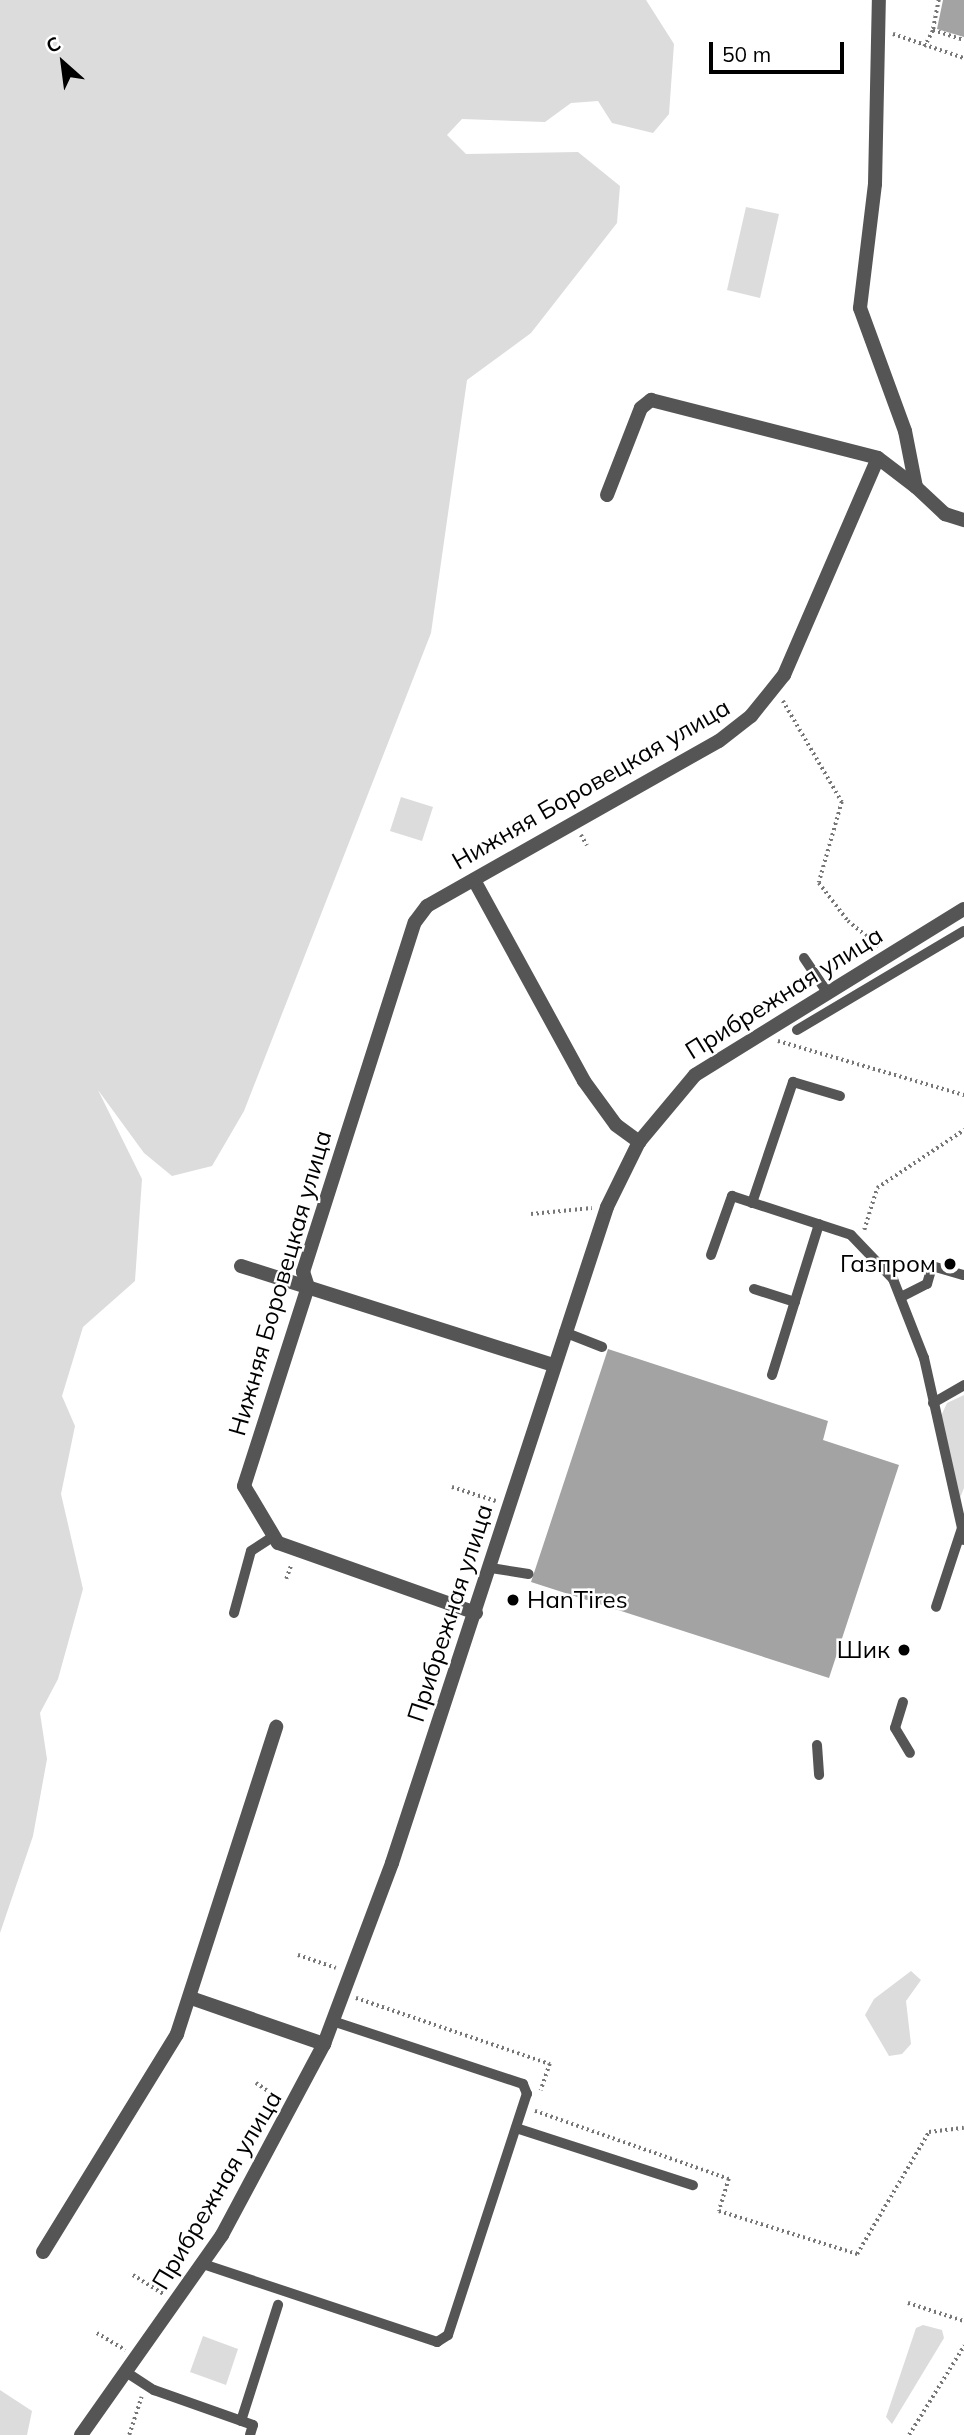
<!DOCTYPE html>
<meta charset="utf-8">
<style>
body{margin:0}
#map{position:relative;width:964px;height:2435px;overflow:hidden;background:#fff;font-family:Mulish,sans-serif}
div>[style]{position:absolute}
[style*='--x']{left:calc(var(--x)*1px);top:calc(var(--y)*1px);width:calc(var(--w)*1px);rotate:calc(var(--a)*1deg)}
.green>*{inset:0;background:#dcdcdc}
.water>*{inset:0;background:#a3a3a3}
.path>*{height:3.5px;margin-top:-1.75px;transform-origin:0;background:repeating-linear-gradient(90deg,#777 0 2px,transparent 0 5.5px)}
.lane>*{height:10px;margin:-5px;padding:0 5px;transform-origin:5px;border-radius:5px;background:#555}
.street>*{height:14px;margin:-7px;padding:0 7px;transform-origin:7px;border-radius:7px;background:#555}
.dots>*{width:19px;height:19px;translate:-50% -50%;box-sizing:border-box;border:4px solid #fff;border-radius:50%}
span{translate:-50% -50%;white-space:nowrap;text-align:center;line-height:1.15;-webkit-text-stroke:5px #fff;paint-order:stroke}
.street-label{font-size:24px;color:#000}
.poi-label{font-size:24px;color:#000}
.right{translate:-100% -50%;text-align:right}
.left{translate:0 -50%;text-align:left}
.north{position:absolute;left:28px;top:28px;width:70px;height:70px;-webkit-text-stroke:5px #fff;paint-order:stroke;rotate:332deg;font-size:19px;font-weight:700;line-height:28px;text-align:center;color:#000}
.north::after{content:'';display:block;margin:auto;width:24px;height:32px;background:#000;clip-path:polygon(50% 0,100% 100%,50% 72%,0 100%)}
.scale{position:absolute;left:709px;top:42px;width:135px;height:32px;box-sizing:border-box;border:4px solid #000;border-top:0;padding-left:9px;font-size:21px;line-height:24px;white-space:nowrap;color:#000;-webkit-text-stroke:5px #fff;paint-order:stroke}
</style>
<div id="map">
<div class="green">
<i style="clip-path:polygon(0 0,646px 0,674px 44px,669px 114px,653px 133px,612px 123px,598px 101px,571px 103px,545px 122px,462px 119px,447px 135px,466px 154px,578px 152px,620px 186px,617px 223px,531px 333px,467px 380px,431px 633px,244px 1111px,212px 1166px,172px 1176px,144px 1153px,98px 1090px,142px 1179px,135px 1281px,83px 1327px,62px 1396px,75px 1426px,61px 1494px,83px 1589px,58px 1679px,40px 1713px,47px 1759px,33px 1836px,0 1933px)"></i>
<i style="clip-path:polygon(746px 207px,779px 214px,760px 298px,727px 290px)"></i>
<i style="clip-path:polygon(401px 797px,433px 807px,422px 841px,390px 831px)"></i>
<i style="clip-path:polygon(964px 1395px,964px 1488px,960px 1498px,941px 1416px,947px 1403px)"></i>
<i style="clip-path:polygon(911px 1971px,921px 1980px,906px 2001px,911px 2044px,902px 2054px,889px 2056px,865px 2015px,874px 1999px)"></i>
<i style="clip-path:polygon(923px 2325px,942px 2330px,944px 2338px,892px 2424px,886px 2417px,916px 2328px)"></i>
<i style="clip-path:polygon(203px 2336px,238px 2349px,226px 2385px,190px 2372px)"></i>
<i style="clip-path:polygon(0 2390px,32px 2411px,27px 2435px,0 2435px)"></i>
</div>
<div class="water">
<i style="clip-path:polygon(943px 0,964px 0,964px 37px,937px 29px)"></i>
<i style="clip-path:polygon(608px 1349px,828px 1421px,823px 1440px,899px 1465px,829px 1678px,531px 1582px)"></i>
</div>
<div class="path">
<i style="--x:939;--y:0;--w:31;--a:101"></i>
<i style="--x:933;--y:30;--w:33;--a:18"></i>
<i style="--x:893;--y:34;--w:75;--a:18.7"></i>
<i style="--x:924;--y:47;--w:19;--a:-62"></i>
<i style="--x:783;--y:701;--w:117;--a:59.7"></i>
<i style="--x:842;--y:802;--w:84;--a:105.9"></i>
<i style="--x:819;--y:883;--w:48;--a:52.7"></i>
<i style="--x:848;--y:921;--w:40;--a:39"></i>
<i style="--x:581;--y:835;--w:12;--a:59"></i>
<i style="--x:778;--y:1041;--w:194;--a:16.2"></i>
<i style="--x:531;--y:1214;--w:61;--a:-5.6"></i>
<i style="--x:864;--y:1230;--w:44;--a:-72.8"></i>
<i style="--x:877;--y:1188;--w:105;--a:-33.7"></i>
<i style="--x:452;--y:1487;--w:46;--a:17.7"></i>
<i style="--x:286;--y:1579;--w:15;--a:-70"></i>
<i style="--x:298;--y:1955;--w:40;--a:18.9"></i>
<i style="--x:356;--y:1998;--w:205;--a:18.8"></i>
<i style="--x:550;--y:2064;--w:28;--a:109"></i>
<i style="--x:256;--y:2083;--w:25;--a:34"></i>
<i style="--x:535;--y:2111;--w:206;--a:19.3"></i>
<i style="--x:729;--y:2179;--w:34;--a:107"></i>
<i style="--x:719;--y:2211;--w:145;--a:17.3"></i>
<i style="--x:857;--y:2254;--w:142;--a:-59.5"></i>
<i style="--x:929;--y:2132;--w:35;--a:-7"></i>
<i style="--x:133;--y:2275;--w:36;--a:32"></i>
<i style="--x:908;--y:2303;--w:59;--a:17.8"></i>
<i style="--x:97;--y:2333;--w:33;--a:31"></i>
<i style="--x:129;--y:2435;--w:40;--a:-72"></i>
<i style="--x:909;--y:2435;--w:105;--a:-58.3"></i>
</div>
<div class="lane">
<i style="--x:804;--y:958;--w:40;--a:56"></i>
<i style="--x:797;--y:1030;--w:194;--a:-30.7"></i>
<i style="--x:752;--y:1203;--w:128;--a:-71.3"></i>
<i style="--x:793;--y:1082;--w:49;--a:16.6"></i>
<i style="--x:711;--y:1255;--w:63;--a:-70.4"></i>
<i style="--x:732;--y:1196;--w:125;--a:18.1"></i>
<i style="--x:851;--y:1235;--w:61;--a:46.3"></i>
<i style="--x:893;--y:1279;--w:85;--a:68.6"></i>
<i style="--x:924;--y:1358;--w:174;--a:77.4"></i>
<i style="--x:962;--y:1528;--w:83;--a:108.2"></i>
<i style="--x:754;--y:1289;--w:43;--a:17.6"></i>
<i style="--x:901;--y:1297;--w:29;--a:-27"></i>
<i style="--x:927;--y:1284;--w:19;--a:-74"></i>
<i style="--x:932;--y:1266;--w:33;--a:16"></i>
<i style="--x:564;--y:1332;--w:41;--a:21.5"></i>
<i style="--x:772;--y:1375;--w:158;--a:-72.7"></i>
<i style="--x:933;--y:1403;--w:36;--a:-30"></i>
<i style="--x:491;--y:1568;--w:38;--a:9"></i>
<i style="--x:234;--y:1613;--w:64;--a:-74.7"></i>
<i style="--x:251;--y:1551;--w:27;--a:-33"></i>
<i style="--x:903;--y:1702;--w:27;--a:107"></i>
<i style="--x:895;--y:1728;--w:29;--a:59"></i>
<i style="--x:817;--y:1745;--w:30;--a:86"></i>
<i style="--x:516;--y:2128;--w:186;--a:17.9"></i>
<i style="--x:203;--y:2264;--w:247;--a:18.4"></i>
<i style="--x:437;--y:2342;--w:13;--a:-32"></i>
<i style="--x:448;--y:2335;--w:254;--a:-71.9"></i>
<i style="--x:527;--y:2094;--w:11;--a:-112"></i>
<i style="--x:523;--y:2084;--w:200;--a:-161.7"></i>
<i style="--x:129;--y:2374;--w:30;--a:33"></i>
<i style="--x:154;--y:2390;--w:105;--a:19.5"></i>
<i style="--x:253;--y:2425;--w:10;--a:107"></i>
<i style="--x:241;--y:2421;--w:122;--a:-72.3"></i>
</div>
<div class="street">
<i style="--x:916;--y:487;--w:40;--a:43"></i>
<i style="--x:945;--y:514;--w:20;--a:18"></i>
<i style="--x:607;--y:495;--w:93;--a:-68.7"></i>
<i style="--x:641;--y:408;--w:13;--a:-39"></i>
<i style="--x:651;--y:400;--w:234;--a:14.3"></i>
<i style="--x:474;--y:880;--w:229;--a:61.3"></i>
<i style="--x:584;--y:1081;--w:54;--a:54"></i>
<i style="--x:616;--y:1125;--w:29;--a:36"></i>
<i style="--x:241;--y:1266;--w:328;--a:17.6"></i>
<i style="--x:964;--y:1521;--w:17;--a:90"></i>
<i style="--x:476;--y:1613;--w:210;--a:-160.5"></i>
<i style="--x:278;--y:1543;--w:66;--a:-120.8"></i>
<i style="--x:244;--y:1486;--w:209;--a:-72.2"></i>
<i style="--x:308;--y:1287;--w:16;--a:-108"></i>
<i style="--x:303;--y:1272;--w:367;--a:-72.3"></i>
<i style="--x:415;--y:922;--w:20;--a:-53"></i>
<i style="--x:427;--y:906;--w:335;--a:-29.5"></i>
<i style="--x:719;--y:741;--w:41;--a:-38"></i>
<i style="--x:751;--y:716;--w:53;--a:-51.2"></i>
<i style="--x:784;--y:675;--w:236;--a:-66.6"></i>
<i style="--x:878;--y:458;--w:48;--a:37.3"></i>
<i style="--x:916;--y:487;--w:57;--a:-101.1"></i>
<i style="--x:905;--y:431;--w:131;--a:-110.1"></i>
<i style="--x:860;--y:308;--w:125;--a:-83.1"></i>
<i style="--x:875;--y:184;--w:184;--a:-88.8"></i>
<i style="--x:191;--y:1998;--w:141;--a:19.1"></i>
<i style="--x:43;--y:2252;--w:256;--a:-58.4"></i>
<i style="--x:177;--y:2034;--w:323;--a:-72.1"></i>
<i style="--x:81;--y:2435;--w:245;--a:-54.8"></i>
<i style="--x:222;--y:2235;--w:217;--a:-61.9"></i>
<i style="--x:324;--y:2044;--w:193;--a:-69.4"></i>
<i style="--x:392;--y:1863;--w:690;--a:-71.85"></i>
<i style="--x:607;--y:1207;--w:72;--a:-63.8"></i>
<i style="--x:639;--y:1142;--w:87;--a:-50.1"></i>
<i style="--x:695;--y:1075;--w:316;--a:-31.7"></i>
</div>
<div class="dots">
<i style="left:950px;top:1264px;background:#000"></i>
<i style="left:513px;top:1600px;background:#000"></i>
<i style="left:904px;top:1650px;background:#000"></i>
</div>
<div class="street-label">
<span style="left:591px;top:784px;rotate:-30deg">Нижняя Боровецкая улица</span>
<span style="left:784px;top:993px;rotate:-32deg">Прибрежная улица</span>
<span style="left:280px;top:1283px;rotate:-74deg">Нижняя Боровецкая улица</span>
<span style="left:450px;top:1613px;rotate:-72deg">Прибрежная улица</span>
<span style="left:217px;top:2190px;rotate:-59deg">Прибрежная улица</span>
</div>
<div class="poi-label">
<span class="right" style="left:936px;top:1264px">Газпром</span>
<span class="left" style="left:527px;top:1600px">HanTires</span>
<span class="right" style="left:890px;top:1650px">Шик</span>
</div>
<div class="north">С</div>
<div class="scale">50 m</div>
</div>
